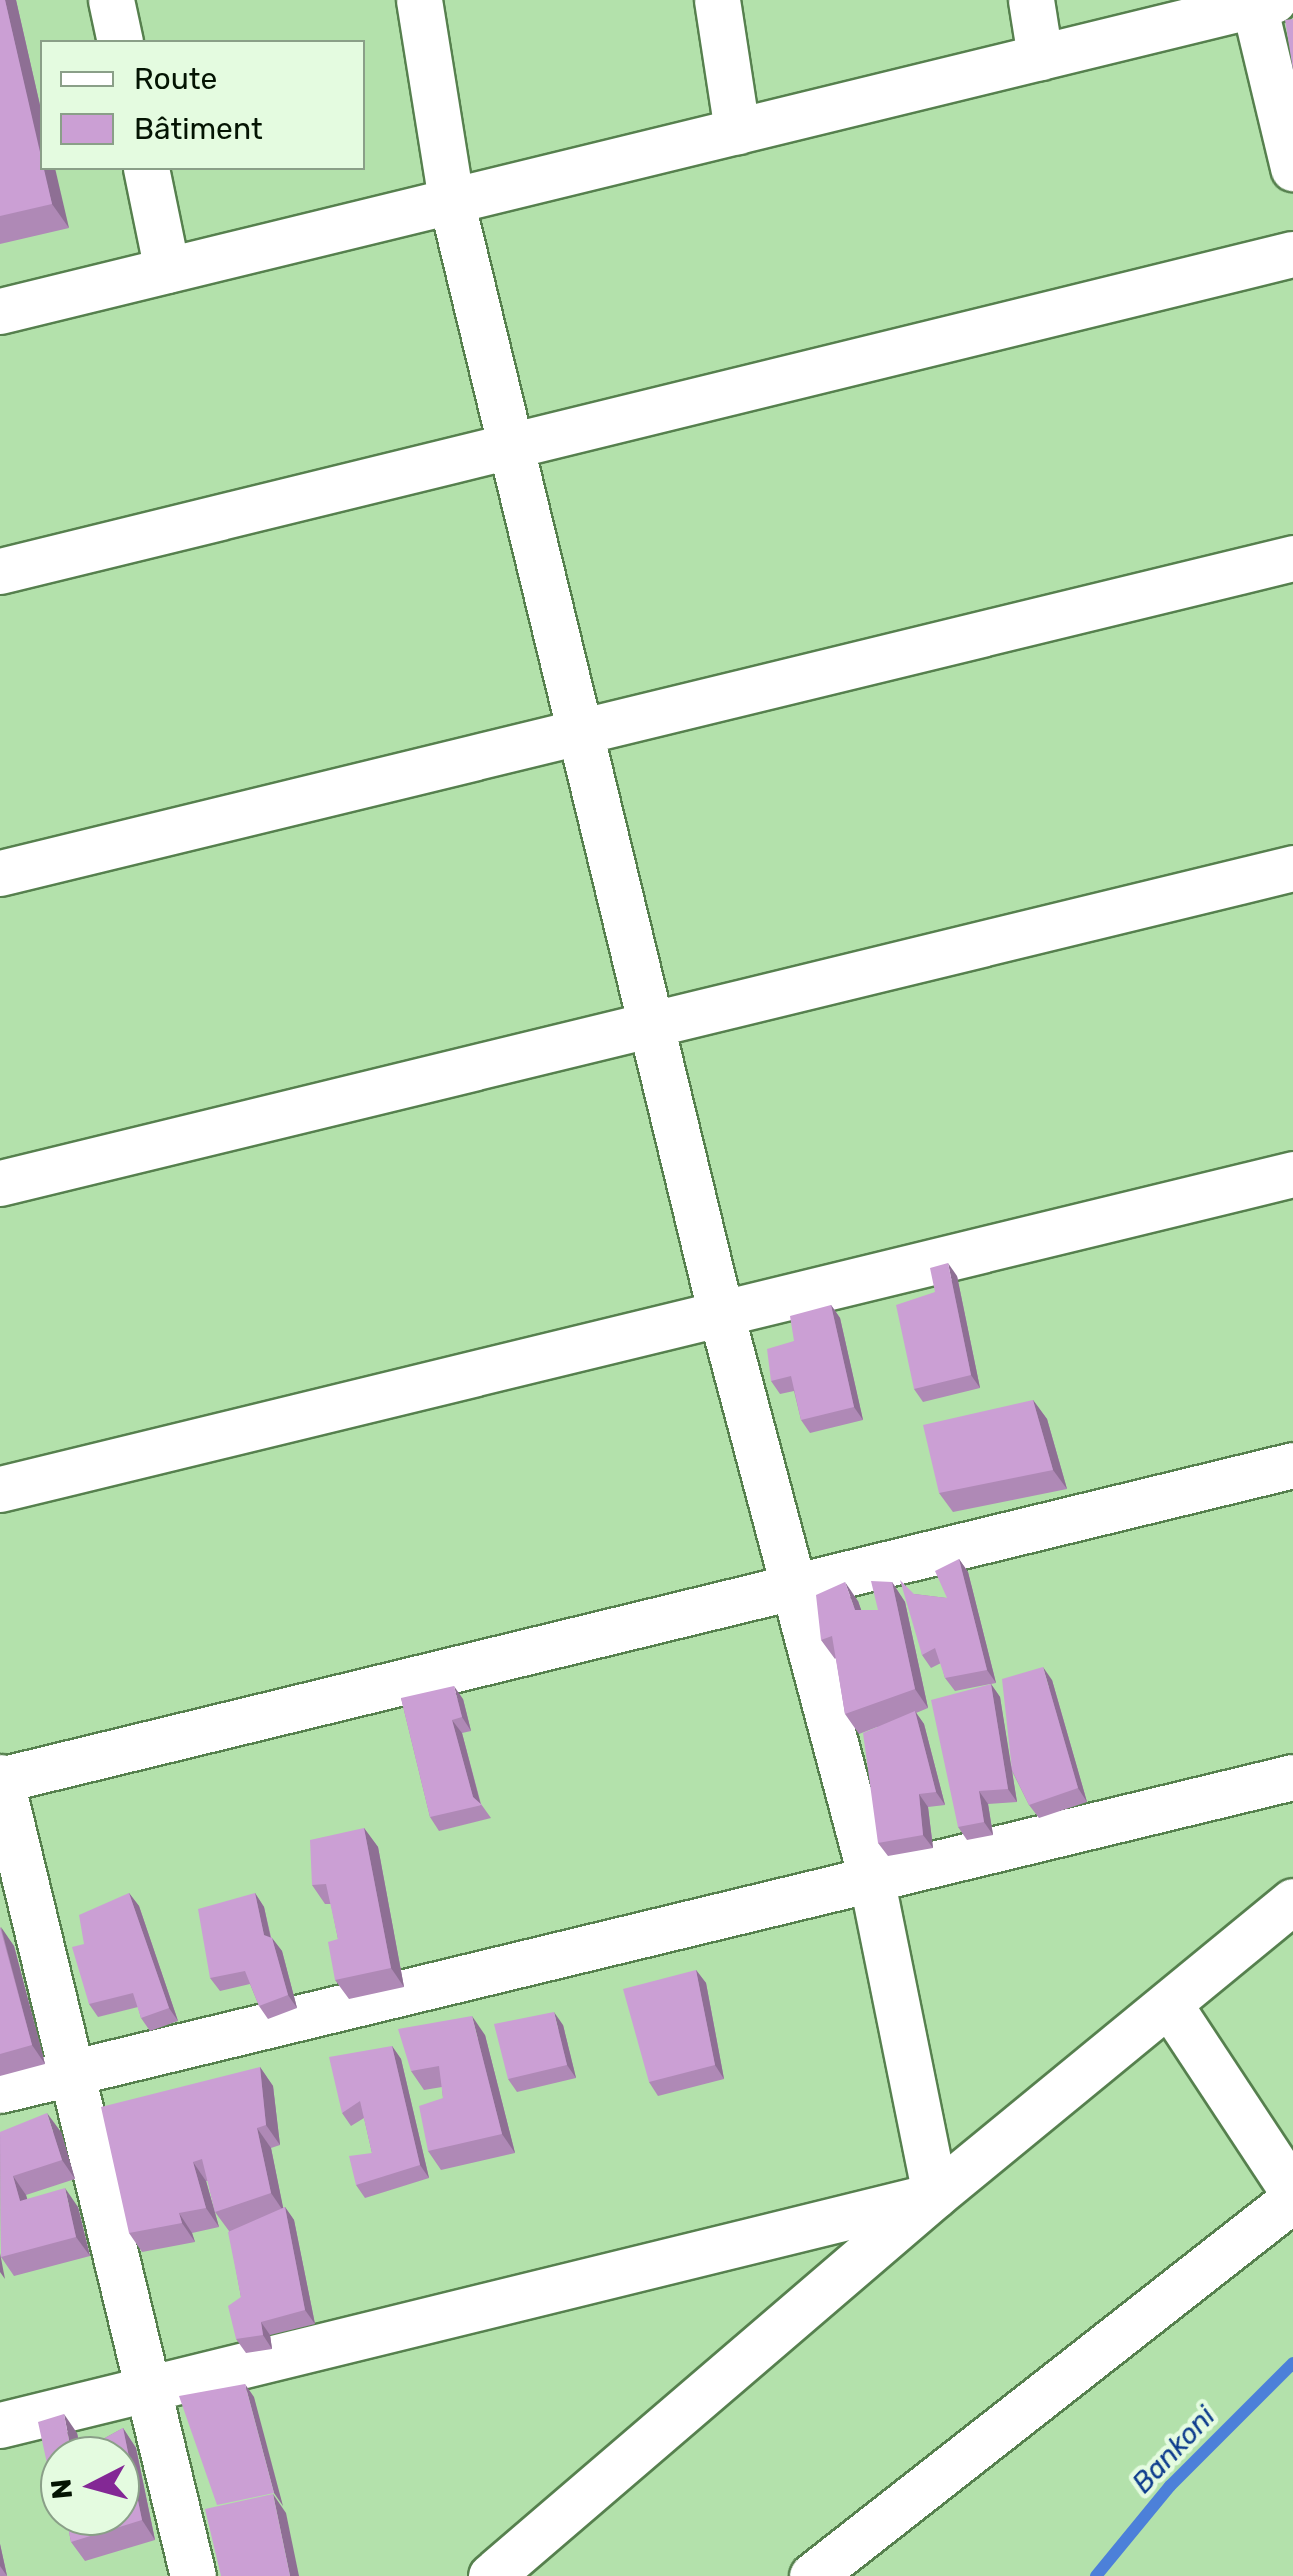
<!DOCTYPE html>
<meta charset="utf-8">
<style>
body{margin:0}
#map{position:relative;width:1293px;height:2576px;overflow:hidden;background:#b3e1ab;font-family:Rubik,sans-serif}
div>[style]{position:absolute}
[style*='--x']{left:calc(var(--x)*1px);top:calc(var(--y)*1px);width:calc(var(--w)*1px);rotate:calc(var(--a)*1deg)}
.stream>*{height:12px;margin:-6px;padding:0 6px;transform-origin:6px;border-radius:6px;background:#4c80d9}
.roads{filter:drop-shadow(2px 0 #56804e) drop-shadow(-2px 0 #56804e) drop-shadow(0 2px #56804e) drop-shadow(0 -2px #56804e)}
.minor>*{height:45px;margin:-22.5px;padding:0 22.5px;transform-origin:22.5px;border-radius:22.5px;background:#fff}
.wall>*{inset:0;background:#af89b6}
.shaded-wall>*{inset:0;background:#8e6f94}
.building>*{inset:0;background:#cb9fd4}
span{translate:-50% -50%;white-space:nowrap;text-align:center;line-height:1.15;-webkit-text-stroke:9px #e4fbe0;paint-order:stroke}
.water-label{font-size:28px;color:#0e3d8d;font-style:italic}
.legend{position:absolute;left:40px;top:40px;width:325px;height:130px;box-sizing:border-box;background:#e4fbe0;border:2px solid #8a9f88;margin:0;padding:12px 18px;list-style:none;font-size:30px;color:#041403}
.legend li{display:flex;align-items:center;gap:20px;height:50px}
.legend b{width:50px;border:2px solid #8a9f88}
.north{position:absolute;left:40px;top:2436px;width:100px;height:100px;box-sizing:border-box;background:#e4fbe0;border:2px solid #8a9f88;border-radius:50%;rotate:264deg;font-size:28px;font-weight:700;line-height:40px;text-align:center;color:#041403}
.north::after{content:'';display:block;margin:auto;width:35px;height:45px;background:#832895;clip-path:polygon(50% 0,100% 100%,50% 72%,0 100%)}
</style>
<div id="map">
<div class="stream">
<i style="--x:1096;--y:2576;--w:117;--a:-50.6"></i>
<i style="--x:1170;--y:2486;--w:174;--a:-45"></i>
</div>
<div class="roads">
<div class="minor">
<i style="--x:111;--y:0;--w:43;--a:77.9"></i>
<i style="--x:419;--y:0;--w:203;--a:80.9"></i>
<i style="--x:451;--y:200;--w:1146;--a:76.38"></i>
<i style="--x:721;--y:1314;--w:588;--a:75.11"></i>
<i style="--x:872;--y:1882;--w:319;--a:78.6"></i>
<i style="--x:717;--y:0;--w:133;--a:81.3"></i>
<i style="--x:1031;--y:0;--w:58;--a:81"></i>
<i style="--x:1254;--y:5;--w:168;--a:76.5"></i>
<i style="--x:146;--y:168;--w:104;--a:78.4"></i>
<i style="--x:0;--y:311;--w:1311;--a:-13.72"></i>
<i style="--x:0;--y:571;--w:1331;--a:-13.78"></i>
<i style="--x:0;--y:873;--w:1331;--a:-13.69"></i>
<i style="--x:0;--y:1183;--w:1331;--a:-13.69"></i>
<i style="--x:0;--y:1489;--w:1331;--a:-13.69"></i>
<i style="--x:0;--y:1777;--w:822;--a:76.42"></i>
<i style="--x:0;--y:1780;--w:1331;--a:-13.69"></i>
<i style="--x:1171;--y:2007;--w:222;--a:56.6"></i>
<i style="--x:0;--y:2090;--w:1330;--a:-13.61"></i>
<i style="--x:0;--y:2425;--w:951;--a:-13.8"></i>
<i style="--x:491;--y:2576;--w:585;--a:-40.63"></i>
<i style="--x:935;--y:2195;--w:463;--a:-39.4"></i>
<i style="--x:812;--y:2576;--w:611;--a:-38.09"></i>
</div>
</div>
<div class="wall">
<i style="clip-path:polygon(0 0,16px 0,42px 114px,42px 168px,69px 228px,0 244px)"></i>
<i style="clip-path:polygon(957px 1276px,980px 1388px,923px 1402px,914px 1389px,935px 1292px)"></i>
<i style="clip-path:polygon(831px 1305px,840px 1318px,863px 1420px,810px 1433px,801px 1420px,794px 1391px,780px 1394px,771px 1381px,794px 1341px)"></i>
<i style="clip-path:polygon(1033px 1400px,1047px 1419px,1067px 1489px,953px 1512px,939px 1493px)"></i>
<i style="clip-path:polygon(959px 1559px,968px 1572px,996px 1683px,991px 1684px,1000px 1697px,1011px 1767px,1052px 1680px,1087px 1802px,1039px 1818px,1029px 1805px,1012px 1771px,1017px 1802px,988px 1804px,993px 1835px,967px 1840px,958px 1827px,990px 1684px,955px 1691px,945px 1678px,941px 1663px,931px 1668px,922px 1655px,914px 1594px,947px 1598px)"></i>
<i style="clip-path:polygon(892px 1582px,905px 1602px,928px 1708px,916px 1713px,924px 1724px,945px 1805px,928px 1807px,933px 1848px,888px 1856px,878px 1843px,877px 1727px,859px 1734px,845px 1714px,836px 1658px,835px 1659px,821px 1640px,858px 1601px,861px 1610px,878px 1610px)"></i>
<i style="clip-path:polygon(401px 1698px,463px 1699px,471px 1731px,462px 1733px,481px 1804px,491px 1818px,439px 1831px,430px 1817px)"></i>
<i style="clip-path:polygon(364px 1828px,378px 1847px,404px 1987px,349px 1999px,335px 1980px,338px 1939px,331px 1904px,325px 1904px,312px 1885px)"></i>
<i style="clip-path:polygon(129px 1893px,139px 1906px,178px 2021px,150px 2031px,141px 2018px,138px 2007px,98px 2017px,89px 2004px,84px 1944px)"></i>
<i style="clip-path:polygon(255px 1893px,264px 1907px,271px 1937px,282px 1951px,297px 2008px,268px 2019px,259px 2006px,250px 1984px,220px 1991px,210px 1978px)"></i>
<i style="clip-path:polygon(0 1927px,14px 1946px,45px 2064px,0 2076px)"></i>
<i style="clip-path:polygon(696px 1970px,706px 1983px,724px 2079px,658px 2096px,649px 2082px)"></i>
<i style="clip-path:polygon(563px 2025px,576px 2078px,517px 2092px,508px 2079px)"></i>
<i style="clip-path:polygon(485px 2035px,515px 2153px,441px 2170px,428px 2151px,443px 2098px,442px 2087px,424px 2090px,411px 2071px)"></i>
<i style="clip-path:polygon(392px 2046px,401px 2059px,429px 2178px,365px 2198px,356px 2185px,372px 2153px,364px 2118px,351px 2126px,342px 2113px)"></i>
<i style="clip-path:polygon(260px 2067px,273px 2086px,280px 2145px,271px 2148px,283px 2208px,285px 2207px,294px 2220px,315px 2324px,270px 2335px,272px 2349px,246px 2353px,236px 2339px,241px 2297px,229px 2231px,215px 2212px,208px 2181px,206px 2181px,219px 2227px,192px 2233px,195px 2242px,142px 2252px,129px 2233px)"></i>
<i style="clip-path:polygon(0 2132px,61px 2132px,75px 2179px,26px 2195px,27px 2199px,78px 2207px,90px 2256px,14px 2276px,1px 2257px)"></i>
<i style="clip-path:polygon(123px 2428px,136px 2448px,155px 2540px,85px 2561px,71px 2542px,60px 2486px,48px 2468px,77px 2433px,81px 2451px)"></i>
<i style="clip-path:polygon(0 2544px,7px 2576px,0 2576px)"></i>
</div>
<div class="shaded-wall">
<i style="clip-path:polygon(5px 0,16px 0,42px 114px,42px 164px)"></i>
<i style="clip-path:polygon(43px 168px,55px 168px,69px 228px,52px 204px)"></i>
<i style="clip-path:polygon(948px 1263px,957px 1276px,980px 1388px,971px 1375px)"></i>
<i style="clip-path:polygon(831px 1305px,840px 1318px,863px 1420px,854px 1407px)"></i>
<i style="clip-path:polygon(1033px 1400px,1047px 1419px,1067px 1489px,1053px 1470px)"></i>
<i style="clip-path:polygon(959px 1559px,968px 1572px,996px 1683px,987px 1670px)"></i>
<i style="clip-path:polygon(845px 1582px,858px 1601px,868px 1629px,855px 1610px)"></i>
<i style="clip-path:polygon(892px 1582px,905px 1602px,928px 1708px,915px 1689px)"></i>
<i style="clip-path:polygon(1043px 1667px,1052px 1680px,1087px 1802px,1078px 1788px)"></i>
<i style="clip-path:polygon(991px 1684px,1000px 1697px,1017px 1802px,1008px 1789px)"></i>
<i style="clip-path:polygon(454px 1686px,463px 1699px,471px 1731px,462px 1717px)"></i>
<i style="clip-path:polygon(915px 1711px,924px 1724px,945px 1805px,936px 1792px)"></i>
<i style="clip-path:polygon(452px 1720px,462px 1733px,481px 1806px,473px 1797px)"></i>
<i style="clip-path:polygon(979px 1791px,988px 1804px,993px 1835px,984px 1822px)"></i>
<i style="clip-path:polygon(919px 1794px,928px 1807px,933px 1848px,923px 1835px)"></i>
<i style="clip-path:polygon(364px 1828px,378px 1847px,404px 1987px,391px 1968px)"></i>
<i style="clip-path:polygon(129px 1893px,139px 1906px,178px 2021px,169px 2008px)"></i>
<i style="clip-path:polygon(255px 1893px,264px 1907px,273px 1949px,264px 1935px)"></i>
<i style="clip-path:polygon(1px 1927px,14px 1946px,45px 2064px,32px 2045px)"></i>
<i style="clip-path:polygon(272px 1938px,282px 1951px,297px 2008px,288px 1995px)"></i>
<i style="clip-path:polygon(696px 1970px,706px 1983px,724px 2079px,715px 2065px)"></i>
<i style="clip-path:polygon(554px 2012px,563px 2025px,576px 2078px,567px 2065px)"></i>
<i style="clip-path:polygon(472px 2016px,485px 2035px,515px 2153px,502px 2134px)"></i>
<i style="clip-path:polygon(392px 2046px,401px 2059px,429px 2178px,420px 2165px)"></i>
<i style="clip-path:polygon(260px 2067px,273px 2086px,280px 2145px,266px 2125px)"></i>
<i style="clip-path:polygon(47px 2113px,61px 2132px,75px 2179px,62px 2160px)"></i>
<i style="clip-path:polygon(257px 2128px,271px 2148px,284px 2212px,271px 2193px)"></i>
<i style="clip-path:polygon(193px 2162px,206px 2181px,219px 2227px,206px 2208px)"></i>
<i style="clip-path:polygon(13px 2176px,26px 2195px,34px 2220px,20px 2201px)"></i>
<i style="clip-path:polygon(65px 2188px,78px 2207px,90px 2256px,76px 2237px)"></i>
<i style="clip-path:polygon(285px 2207px,294px 2220px,315px 2324px,305px 2310px)"></i>
<i style="clip-path:polygon(179px 2213px,192px 2233px,195px 2242px,182px 2223px)"></i>
<i style="clip-path:polygon(0 2253px,5px 2279px,0 2272px)"></i>
<i style="clip-path:polygon(261px 2322px,270px 2335px,272px 2349px,263px 2335px)"></i>
<i style="clip-path:polygon(245px 2384px,254px 2397px,283px 2506px,274px 2493px)"></i>
<i style="clip-path:polygon(64px 2414px,77px 2433px,82px 2456px,72px 2456px)"></i>
<i style="clip-path:polygon(123px 2428px,136px 2448px,155px 2540px,142px 2520px)"></i>
<i style="clip-path:polygon(273px 2494px,286px 2513px,299px 2576px,290px 2576px)"></i>
<i style="clip-path:polygon(0 2544px,7px 2576px,0 2566px)"></i>
</div>
<div class="building">
<i style="clip-path:polygon(0 0,5px 0,52px 204px,0 216px)"></i>
<i style="clip-path:polygon(1293px 19px,1293px 70px,1285px 20px)"></i>
<i style="clip-path:polygon(948px 1263px,971px 1375px,914px 1389px,896px 1305px,935px 1292px,930px 1268px)"></i>
<i style="clip-path:polygon(831px 1305px,854px 1407px,801px 1420px,791px 1376px,771px 1381px,767px 1349px,794px 1341px,790px 1316px)"></i>
<i style="clip-path:polygon(1033px 1400px,1053px 1470px,939px 1493px,923px 1425px)"></i>
<i style="clip-path:polygon(959px 1559px,987px 1670px,945px 1678px,935px 1648px,922px 1655px,900px 1580px,914px 1594px,947px 1598px,935px 1571px)"></i>
<i style="clip-path:polygon(871px 1581px,892px 1582px,915px 1689px,845px 1714px,832px 1636px,821px 1640px,816px 1595px,845px 1582px,855px 1610px,878px 1610px)"></i>
<i style="clip-path:polygon(1043px 1667px,1078px 1788px,1029px 1805px,1012px 1770px,1002px 1679px)"></i>
<i style="clip-path:polygon(991px 1684px,1008px 1789px,979px 1791px,984px 1822px,958px 1827px,931px 1700px)"></i>
<i style="clip-path:polygon(454px 1686px,462px 1717px,452px 1720px,473px 1797px,482px 1805px,430px 1817px,401px 1698px)"></i>
<i style="clip-path:polygon(915px 1711px,936px 1792px,919px 1794px,923px 1835px,878px 1843px,863px 1733px)"></i>
<i style="clip-path:polygon(364px 1828px,391px 1968px,335px 1980px,328px 1942px,338px 1939px,326px 1884px,312px 1885px,310px 1840px)"></i>
<i style="clip-path:polygon(129px 1893px,169px 2008px,141px 2018px,133px 1993px,89px 2004px,72px 1947px,84px 1944px,79px 1915px)"></i>
<i style="clip-path:polygon(255px 1893px,264px 1935px,272px 1938px,288px 1995px,259px 2006px,245px 1971px,210px 1978px,198px 1909px)"></i>
<i style="clip-path:polygon(0 1927px,32px 2045px,0 2054px)"></i>
<i style="clip-path:polygon(696px 1970px,715px 2065px,649px 2082px,623px 1989px)"></i>
<i style="clip-path:polygon(554px 2012px,567px 2065px,508px 2079px,494px 2024px)"></i>
<i style="clip-path:polygon(472px 2016px,502px 2134px,428px 2151px,419px 2106px,443px 2098px,439px 2066px,411px 2071px,398px 2029px)"></i>
<i style="clip-path:polygon(392px 2046px,420px 2165px,356px 2185px,349px 2156px,372px 2153px,360px 2101px,342px 2113px,329px 2057px)"></i>
<i style="clip-path:polygon(260px 2067px,266px 2125px,257px 2128px,271px 2193px,215px 2212px,202px 2159px,193px 2162px,206px 2208px,179px 2213px,182px 2223px,129px 2233px,101px 2107px)"></i>
<i style="clip-path:polygon(47px 2113px,62px 2160px,13px 2176px,20px 2201px,65px 2188px,76px 2237px,1px 2257px,0 2132px)"></i>
<i style="clip-path:polygon(285px 2207px,305px 2310px,261px 2322px,263px 2335px,236px 2339px,228px 2306px,241px 2297px,228px 2232px)"></i>
<i style="clip-path:polygon(245px 2384px,274px 2493px,217px 2505px,179px 2396px)"></i>
<i style="clip-path:polygon(64px 2414px,72px 2456px,60px 2456px,60px 2485px,56px 2466px,48px 2468px,38px 2422px)"></i>
<i style="clip-path:polygon(123px 2428px,142px 2520px,71px 2542px,66px 2516px,120px 2516px,120px 2456px,73px 2456px)"></i>
<i style="clip-path:polygon(273px 2494px,290px 2576px,221px 2576px,205px 2509px)"></i>
</div>
<div class="water-label">
<span style="left:1174px;top:2450px;rotate:-47deg">Bankoni</span>
</div>
<ul class="legend">
<li><b style="height:12px;background:#fff"></b>Route</li>
<li><b style="height:28px;background:#cb9fd4"></b>Bâtiment</li>
</ul>
<div class="north">N</div>
</div>
